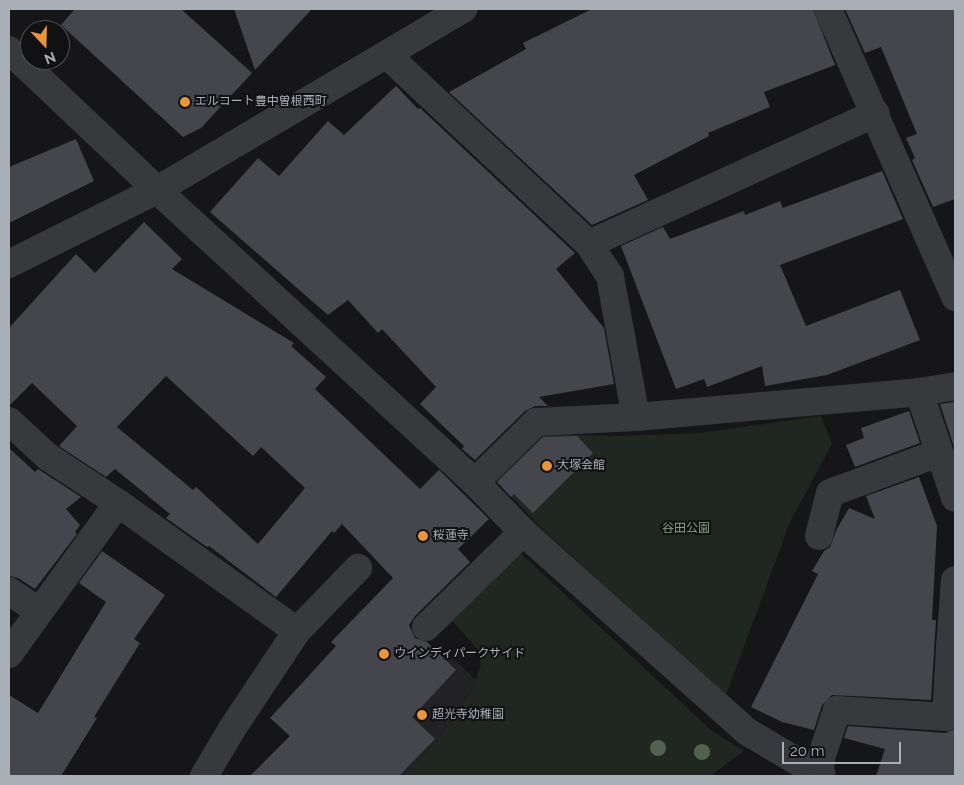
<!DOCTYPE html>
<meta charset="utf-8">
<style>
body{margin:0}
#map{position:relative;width:964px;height:785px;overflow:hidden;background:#161618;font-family:Raleway,"Noto Sans JP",sans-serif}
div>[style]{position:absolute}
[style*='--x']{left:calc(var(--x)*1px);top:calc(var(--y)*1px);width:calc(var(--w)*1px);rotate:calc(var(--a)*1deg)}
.built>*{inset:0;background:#222225}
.green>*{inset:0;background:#202720}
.building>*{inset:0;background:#45464b}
.minor>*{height:28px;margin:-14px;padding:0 14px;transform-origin:14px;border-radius:14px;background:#37393c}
.trees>*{width:16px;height:16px;margin:-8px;border-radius:50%;background:#526251}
.dots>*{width:14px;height:14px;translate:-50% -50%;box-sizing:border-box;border:2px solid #111113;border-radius:50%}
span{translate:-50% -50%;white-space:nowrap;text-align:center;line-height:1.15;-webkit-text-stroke:4px #111113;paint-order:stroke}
.poi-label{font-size:12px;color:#a8afb7}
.left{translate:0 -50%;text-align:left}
.park-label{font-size:12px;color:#83a180}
.frame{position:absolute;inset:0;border:10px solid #a8afb7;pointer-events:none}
.north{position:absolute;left:20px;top:20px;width:50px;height:50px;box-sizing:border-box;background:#111113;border:1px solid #4d5055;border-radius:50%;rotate:159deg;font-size:14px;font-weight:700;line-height:20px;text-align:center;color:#a8afb7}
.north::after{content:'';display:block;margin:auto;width:18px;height:22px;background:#e9953c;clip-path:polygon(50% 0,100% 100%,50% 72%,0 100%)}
.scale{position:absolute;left:782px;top:742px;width:119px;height:22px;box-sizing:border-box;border:2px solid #a8afb7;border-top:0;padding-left:6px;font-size:15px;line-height:18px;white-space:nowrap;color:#a8afb7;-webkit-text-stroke:4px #111113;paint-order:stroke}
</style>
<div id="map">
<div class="built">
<i style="clip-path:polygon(449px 655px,476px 680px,471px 692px,438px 739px,406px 776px,328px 776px)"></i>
</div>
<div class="green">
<i style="clip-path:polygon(821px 416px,832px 444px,790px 522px,726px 695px,541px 528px,494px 478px,541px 434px,619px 436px,699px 433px)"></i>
<i style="clip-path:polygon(516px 549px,712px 731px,744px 751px,710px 776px,406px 776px,438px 739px,471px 692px,481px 665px,479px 651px,448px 616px)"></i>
</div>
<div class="building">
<i style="clip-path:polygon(75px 9px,181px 9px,252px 73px,201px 128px,183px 137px,61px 25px)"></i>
<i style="clip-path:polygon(234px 9px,312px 9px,255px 70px)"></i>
<i style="clip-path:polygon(592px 9px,813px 9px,835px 65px,764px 92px,770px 107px,708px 133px,709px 136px,634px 175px,648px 200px,592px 225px,449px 92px,526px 49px,523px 43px)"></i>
<i style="clip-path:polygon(845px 9px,955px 9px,955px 199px,933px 207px,912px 160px,915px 158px,906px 138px,917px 134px,881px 47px,865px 53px)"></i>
<i style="clip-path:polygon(396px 86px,418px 109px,420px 108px,575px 253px,556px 269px,604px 328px,614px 384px,539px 397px,548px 406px,535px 406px,525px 411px,475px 460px,462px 449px,464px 446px,420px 404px,436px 387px,382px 329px,378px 333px,348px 300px,328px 315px,210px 212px,258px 158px,279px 176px,328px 121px,344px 135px)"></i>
<i style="clip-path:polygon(76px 139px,94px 181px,9px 223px,9px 167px)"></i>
<i style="clip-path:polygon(882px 171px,903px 219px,780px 265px,806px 326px,900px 290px,920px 340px,827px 375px,765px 386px,762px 366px,707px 387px,704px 379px,676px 389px,621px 246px,663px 227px,670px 239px,744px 211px,745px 215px,780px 201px,783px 208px)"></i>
<i style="clip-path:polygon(evenodd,144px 222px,182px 259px,172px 269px,294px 343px,291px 346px,326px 377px,315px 389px,420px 489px,439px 470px,489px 519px,458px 549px,470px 562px,415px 616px,409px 625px,415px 638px,427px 642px,456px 670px,412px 717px,435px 739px,399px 776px,250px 776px,290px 736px,270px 718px,336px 646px,331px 642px,393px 578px,342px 524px,334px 533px,332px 531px,276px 597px,209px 546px,207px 547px,166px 518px,170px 514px,115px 469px,106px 477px,59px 446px,77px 426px,32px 383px,9px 406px,9px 328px,76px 254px,95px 273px,144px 222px,166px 376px,253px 456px,261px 447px,305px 488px,258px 544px,196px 487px,193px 490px,117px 427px,166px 376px)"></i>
<i style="clip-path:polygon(955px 402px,955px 450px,940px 404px)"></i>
<i style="clip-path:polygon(909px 411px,920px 443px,855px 467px,846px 445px,864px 438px,861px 428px)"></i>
<i style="clip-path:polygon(577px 436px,593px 453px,533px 513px,514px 494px,511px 497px,497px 482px,543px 437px)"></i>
<i style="clip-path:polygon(9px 448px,35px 472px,38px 469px,81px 497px,66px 509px,80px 525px,75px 532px,77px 534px,35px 589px,18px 578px,9px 576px)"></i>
<i style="clip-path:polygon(919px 477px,937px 526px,932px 620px,936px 620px,931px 700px,832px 695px,822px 705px,814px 730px,782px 722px,751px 707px,818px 574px,812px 571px,824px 551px,830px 547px,837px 529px,849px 508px,875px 519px,866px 496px)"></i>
<i style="clip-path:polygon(102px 551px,165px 595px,134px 639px,140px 643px,94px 717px,97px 718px,61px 776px,9px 776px,9px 695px,38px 713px,106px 602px,79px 583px)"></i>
<i style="clip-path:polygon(848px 726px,945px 733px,955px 729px,955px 776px,876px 776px,885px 749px,844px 738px)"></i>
</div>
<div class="minor">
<i style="--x:828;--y:9;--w:315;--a:66.2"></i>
<i style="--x:9;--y:50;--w:204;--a:43.4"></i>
<i style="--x:157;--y:190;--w:432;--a:42.6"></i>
<i style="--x:475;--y:482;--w:69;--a:46.2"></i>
<i style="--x:523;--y:532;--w:299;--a:41.7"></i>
<i style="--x:746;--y:731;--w:88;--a:30.6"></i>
<i style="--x:387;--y:55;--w:277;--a:43.1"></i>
<i style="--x:589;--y:244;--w:38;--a:57"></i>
<i style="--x:610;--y:276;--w:143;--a:79.6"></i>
<i style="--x:589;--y:244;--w:315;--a:-24.5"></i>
<i style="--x:9;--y:264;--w:165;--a:-26.6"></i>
<i style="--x:157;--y:190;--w:356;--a:-30.6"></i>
<i style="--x:919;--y:392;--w:112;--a:71.2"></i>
<i style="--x:9;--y:421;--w:53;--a:42.7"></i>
<i style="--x:48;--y:457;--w:84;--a:33.3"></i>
<i style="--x:118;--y:503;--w:220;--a:35.6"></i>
<i style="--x:297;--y:631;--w:118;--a:123.6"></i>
<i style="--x:232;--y:729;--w:55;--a:120.8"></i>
<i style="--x:475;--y:482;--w:86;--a:-44.5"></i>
<i style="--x:536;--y:422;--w:100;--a:-2.9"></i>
<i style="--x:636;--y:417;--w:284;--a:-5"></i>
<i style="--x:919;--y:392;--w:36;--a:-9"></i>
<i style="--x:819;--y:536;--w:44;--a:-75.7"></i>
<i style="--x:830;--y:493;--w:116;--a:-20.2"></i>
<i style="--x:9;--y:591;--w:36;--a:34"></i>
<i style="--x:426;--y:627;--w:136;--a:-44.4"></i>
<i style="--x:297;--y:631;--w:88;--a:-45.9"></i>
<i style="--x:950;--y:648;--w:68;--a:-85.8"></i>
<i style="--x:9;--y:654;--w:186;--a:-54.2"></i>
<i style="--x:820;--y:776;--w:18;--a:-87"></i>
<i style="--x:821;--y:758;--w:51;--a:-71.6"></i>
<i style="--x:837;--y:710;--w:109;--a:3.7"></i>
<i style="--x:946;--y:717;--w:69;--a:-86.7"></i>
<i style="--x:950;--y:648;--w:5;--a:0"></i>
</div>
<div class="trees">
<i style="left:658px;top:748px"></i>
<i style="left:702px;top:752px"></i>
</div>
<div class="dots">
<i style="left:185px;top:102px;background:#e9953c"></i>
<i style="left:547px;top:466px;background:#e9953c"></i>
<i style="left:423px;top:536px;background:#e9953c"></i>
<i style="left:384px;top:654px;background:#e9953c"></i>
<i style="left:422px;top:715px;background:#e9953c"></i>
</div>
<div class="poi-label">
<span class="left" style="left:195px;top:102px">エルコート豊中曽根西町</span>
<span class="left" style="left:557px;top:466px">大塚会館</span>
<span class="left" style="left:433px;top:536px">桜蓮寺</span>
<span class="left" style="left:394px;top:654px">ウインディパークサイド</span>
<span class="left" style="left:432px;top:715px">超光寺幼稚園</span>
</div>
<div class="park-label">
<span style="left:686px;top:529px">谷田公園</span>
</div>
<div class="frame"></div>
<div class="north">N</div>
<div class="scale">20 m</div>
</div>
